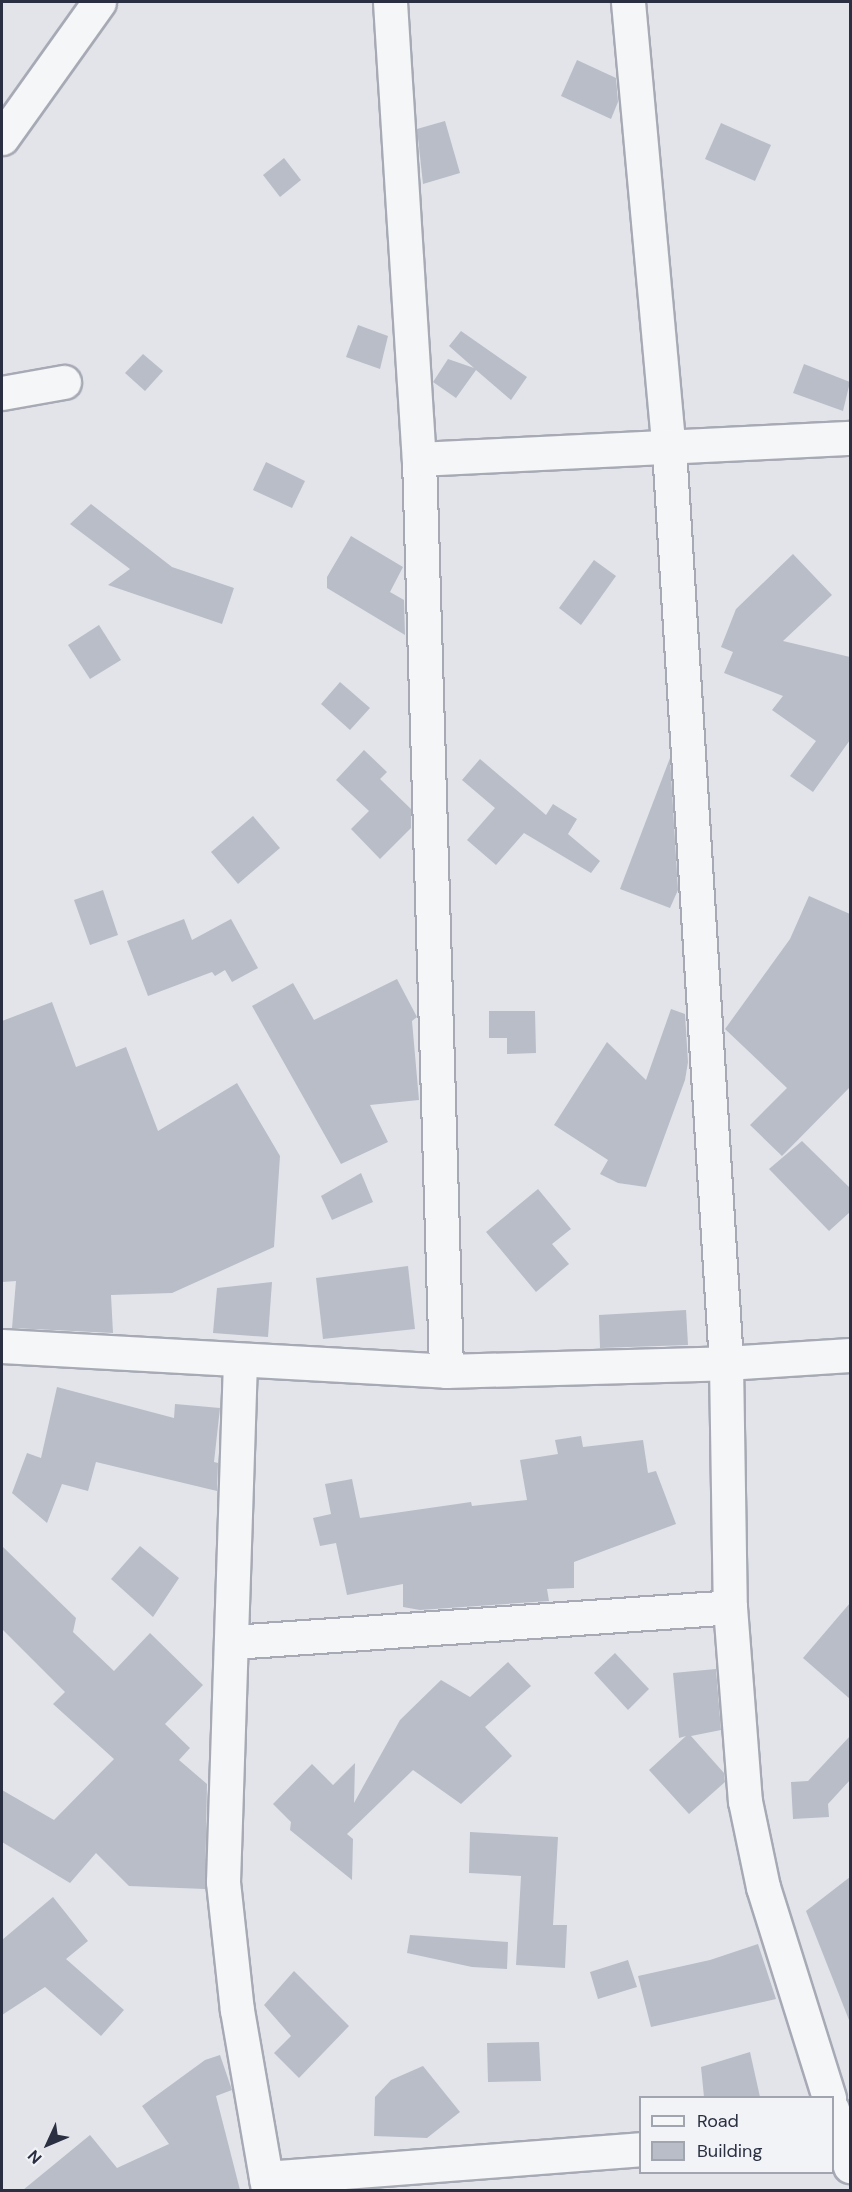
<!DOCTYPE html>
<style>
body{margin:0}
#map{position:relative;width:852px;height:2192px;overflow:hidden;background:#e2e4ea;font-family:"DM Sans",sans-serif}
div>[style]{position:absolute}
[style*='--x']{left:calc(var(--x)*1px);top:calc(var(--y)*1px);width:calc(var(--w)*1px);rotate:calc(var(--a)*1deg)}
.building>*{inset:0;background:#b9bdc7}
.roads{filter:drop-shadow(2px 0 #a7aab4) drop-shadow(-2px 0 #a7aab4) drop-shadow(0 2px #a7aab4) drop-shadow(0 -2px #a7aab4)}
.street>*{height:33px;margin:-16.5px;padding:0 16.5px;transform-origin:16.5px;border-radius:16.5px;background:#f5f6f8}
span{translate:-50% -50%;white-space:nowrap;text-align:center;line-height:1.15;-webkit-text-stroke:4.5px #f1f3f7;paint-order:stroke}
.frame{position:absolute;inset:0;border:3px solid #2a3042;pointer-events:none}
.legend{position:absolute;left:639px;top:2096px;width:195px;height:78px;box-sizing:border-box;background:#f1f3f7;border:2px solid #a1a5af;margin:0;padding:8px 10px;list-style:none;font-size:18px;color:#2a3042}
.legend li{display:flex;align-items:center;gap:12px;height:30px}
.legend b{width:30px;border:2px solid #a1a5af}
.north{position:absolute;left:18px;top:2114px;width:60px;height:60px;-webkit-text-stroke:4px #f1f3f7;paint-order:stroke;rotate:226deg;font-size:16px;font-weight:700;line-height:24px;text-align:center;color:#2a3042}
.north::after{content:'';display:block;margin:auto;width:21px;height:27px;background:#2a3042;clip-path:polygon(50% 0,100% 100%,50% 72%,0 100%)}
</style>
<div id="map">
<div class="building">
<i style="clip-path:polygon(577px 60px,616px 78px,618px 102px,611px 119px,561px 96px)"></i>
<i style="clip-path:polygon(445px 121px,460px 173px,423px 184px,417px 129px)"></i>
<i style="clip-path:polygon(721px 123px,771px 145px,755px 181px,705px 159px)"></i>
<i style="clip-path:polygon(284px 158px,301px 180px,280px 197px,263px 175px)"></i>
<i style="clip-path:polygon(358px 325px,388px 336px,380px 369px,346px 357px)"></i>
<i style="clip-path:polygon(461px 331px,527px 377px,511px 400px,476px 370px,456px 398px,433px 382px,448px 359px,474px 368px,449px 346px)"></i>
<i style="clip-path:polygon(143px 354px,163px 371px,145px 391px,125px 373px)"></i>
<i style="clip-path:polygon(804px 364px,850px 382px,843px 411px,793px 393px)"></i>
<i style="clip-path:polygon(266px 462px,305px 481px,292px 508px,253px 490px)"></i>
<i style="clip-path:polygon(91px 504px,172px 567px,234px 588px,222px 624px,108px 585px,130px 569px,70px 524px)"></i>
<i style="clip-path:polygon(351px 536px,403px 567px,390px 592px,404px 600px,405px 635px,327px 588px,327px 577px)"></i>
<i style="clip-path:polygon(793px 554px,832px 595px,783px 641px,850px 657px,850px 740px,813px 792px,790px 776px,816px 741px,772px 710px,783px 696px,724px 673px,733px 652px,721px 647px,736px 609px)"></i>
<i style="clip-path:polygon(594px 560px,616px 576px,581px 625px,559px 608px)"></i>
<i style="clip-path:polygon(99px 625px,121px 660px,90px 679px,68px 645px)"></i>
<i style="clip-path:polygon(340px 682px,370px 708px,350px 730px,321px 704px)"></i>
<i style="clip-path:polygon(364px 750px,387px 772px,380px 779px,411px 809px,411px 828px,380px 859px,351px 829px,369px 811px,336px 780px)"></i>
<i style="clip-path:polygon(670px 758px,678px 890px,670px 908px,620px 889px)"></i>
<i style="clip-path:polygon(480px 759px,546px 815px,553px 804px,577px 819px,568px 834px,600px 861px,591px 873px,524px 833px,496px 865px,467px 840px,495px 808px,462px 780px)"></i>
<i style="clip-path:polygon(253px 816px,280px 848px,238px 884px,211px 852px)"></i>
<i style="clip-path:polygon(103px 890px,118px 935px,90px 945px,74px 900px)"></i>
<i style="clip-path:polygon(809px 896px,850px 914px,850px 1087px,782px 1156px,750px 1125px,787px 1088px,725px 1029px,790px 939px)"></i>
<i style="clip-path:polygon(184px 919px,192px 940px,231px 919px,258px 968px,232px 982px,225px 970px,215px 976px,212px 972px,148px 996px,127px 941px)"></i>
<i style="clip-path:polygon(397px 979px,417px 1017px,412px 1021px,419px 1100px,370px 1105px,388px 1142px,341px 1164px,252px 1006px,293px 983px,314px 1020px)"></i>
<i style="clip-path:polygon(52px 1002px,76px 1067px,126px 1047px,158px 1131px,237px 1083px,280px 1156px,274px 1247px,172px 1293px,111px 1295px,113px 1333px,12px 1328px,16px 1281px,2px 1282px,2px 1021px)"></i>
<i style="clip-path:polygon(671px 1009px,685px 1014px,688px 1062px,685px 1080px,646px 1187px,618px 1183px,600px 1174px,608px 1160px,554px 1125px,607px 1042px,646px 1080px)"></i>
<i style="clip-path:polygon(489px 1011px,535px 1011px,536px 1053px,507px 1054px,507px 1038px,489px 1038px)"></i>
<i style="clip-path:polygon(802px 1141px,850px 1188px,850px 1212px,829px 1231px,769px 1169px)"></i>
<i style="clip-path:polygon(361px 1173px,373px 1202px,332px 1220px,321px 1196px)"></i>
<i style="clip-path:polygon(538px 1189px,571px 1229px,552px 1244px,569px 1264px,536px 1292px,486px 1232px)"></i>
<i style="clip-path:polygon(408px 1266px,415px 1329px,323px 1339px,316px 1278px)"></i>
<i style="clip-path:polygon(272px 1282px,268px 1337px,213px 1333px,217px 1288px)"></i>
<i style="clip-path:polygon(686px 1310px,688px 1345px,600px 1348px,599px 1315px)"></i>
<i style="clip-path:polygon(57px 1387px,174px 1418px,175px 1404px,220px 1408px,214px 1462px,218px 1463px,217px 1491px,96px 1462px,88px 1491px,62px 1484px,47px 1523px,12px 1493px,27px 1453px,41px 1458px)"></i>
<i style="clip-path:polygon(581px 1436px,583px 1447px,643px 1440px,648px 1473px,656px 1471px,676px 1524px,574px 1562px,574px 1588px,547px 1589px,549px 1601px,420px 1610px,403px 1607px,403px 1584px,347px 1595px,336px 1543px,320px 1546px,313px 1518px,331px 1514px,325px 1484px,352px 1479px,360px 1518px,471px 1502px,472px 1506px,527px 1500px,520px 1460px,558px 1454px,555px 1440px)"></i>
<i style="clip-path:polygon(2px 1546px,76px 1618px,73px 1632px,114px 1671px,150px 1633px,203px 1685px,165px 1724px,190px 1748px,179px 1760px,207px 1784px,205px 1889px,129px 1886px,96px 1853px,70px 1883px,2px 1842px,2px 1790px,54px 1820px,114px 1759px,53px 1704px,65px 1692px,2px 1629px)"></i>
<i style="clip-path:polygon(140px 1546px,179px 1578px,153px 1617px,111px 1579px)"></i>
<i style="clip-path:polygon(850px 1603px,850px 1699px,803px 1658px)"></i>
<i style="clip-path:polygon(615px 1653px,649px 1689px,628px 1710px,594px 1673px)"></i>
<i style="clip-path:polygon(508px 1662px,531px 1686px,485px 1727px,512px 1756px,461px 1804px,413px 1770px,347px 1834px,353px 1839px,352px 1880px,290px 1830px,291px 1822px,273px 1804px,312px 1764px,333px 1785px,355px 1763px,354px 1803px,400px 1720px,441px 1680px,470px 1697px)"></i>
<i style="clip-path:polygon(716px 1669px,721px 1730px,691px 1736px,724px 1773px,725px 1782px,689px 1814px,649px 1770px,686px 1736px,679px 1738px,673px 1673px)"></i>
<i style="clip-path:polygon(850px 1736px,850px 1780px,828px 1804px,829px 1817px,793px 1819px,791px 1782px,808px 1781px)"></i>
<i style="clip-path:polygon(470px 1832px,558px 1837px,553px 1925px,567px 1925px,565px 1968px,516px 1965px,521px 1876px,469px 1873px)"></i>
<i style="clip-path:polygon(850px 1877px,850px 2019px,849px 2020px,806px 1911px)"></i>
<i style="clip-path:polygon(53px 1897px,88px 1941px,66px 1959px,124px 2010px,101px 2036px,45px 1987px,2px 2015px,2px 1940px)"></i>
<i style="clip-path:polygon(410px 1935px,508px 1942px,507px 1969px,472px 1967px,407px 1953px)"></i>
<i style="clip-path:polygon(758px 1944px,776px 1999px,651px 2027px,638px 1976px,710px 1960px)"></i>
<i style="clip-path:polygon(628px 1960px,637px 1987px,598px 1999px,590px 1972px)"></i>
<i style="clip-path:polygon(294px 1971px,349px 2026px,299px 2078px,274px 2053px,291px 2036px,264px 2005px)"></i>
<i style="clip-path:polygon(539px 2042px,541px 2081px,488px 2082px,487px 2043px)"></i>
<i style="clip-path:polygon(750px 2052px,760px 2097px,704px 2097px,701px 2067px)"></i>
<i style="clip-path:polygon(220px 2055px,232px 2090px,216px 2096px,240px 2190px,23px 2190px,90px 2135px,117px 2168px,169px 2144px,142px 2106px,205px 2060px)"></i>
<i style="clip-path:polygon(423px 2066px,460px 2112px,427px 2138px,374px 2136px,375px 2097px,391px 2080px)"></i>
</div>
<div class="roads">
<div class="street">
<i style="--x:390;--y:2;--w:458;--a:86.4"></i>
<i style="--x:419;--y:459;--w:912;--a:88.3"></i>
<i style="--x:628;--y:2;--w:449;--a:84.8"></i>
<i style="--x:669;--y:449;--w:916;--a:86.43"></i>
<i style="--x:726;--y:1363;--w:244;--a:89.1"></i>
<i style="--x:730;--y:1607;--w:195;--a:85.6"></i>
<i style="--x:745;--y:1801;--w:88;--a:78.2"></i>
<i style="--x:763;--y:1887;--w:221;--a:72.6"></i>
<i style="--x:2;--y:138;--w:167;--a:-54.5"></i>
<i style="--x:2;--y:393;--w:63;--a:-10.1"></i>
<i style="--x:419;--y:459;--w:432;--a:-2.8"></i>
<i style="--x:2;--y:1346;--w:445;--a:3.2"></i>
<i style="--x:446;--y:1371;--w:280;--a:-1.6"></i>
<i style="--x:726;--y:1363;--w:124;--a:-3.7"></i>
<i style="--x:240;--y:1361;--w:521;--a:91.87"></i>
<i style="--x:223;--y:1882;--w:129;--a:83.8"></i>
<i style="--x:237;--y:2010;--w:183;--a:80.2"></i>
<i style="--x:233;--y:1642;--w:498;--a:-4"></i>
<i style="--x:832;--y:2109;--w:60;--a:72.5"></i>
<i style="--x:266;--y:2178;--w:375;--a:-4.4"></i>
</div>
</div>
<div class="frame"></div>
<ul class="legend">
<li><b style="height:8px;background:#f5f6f8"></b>Road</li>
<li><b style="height:16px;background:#b9bdc7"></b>Building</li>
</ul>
<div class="north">N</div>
</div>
